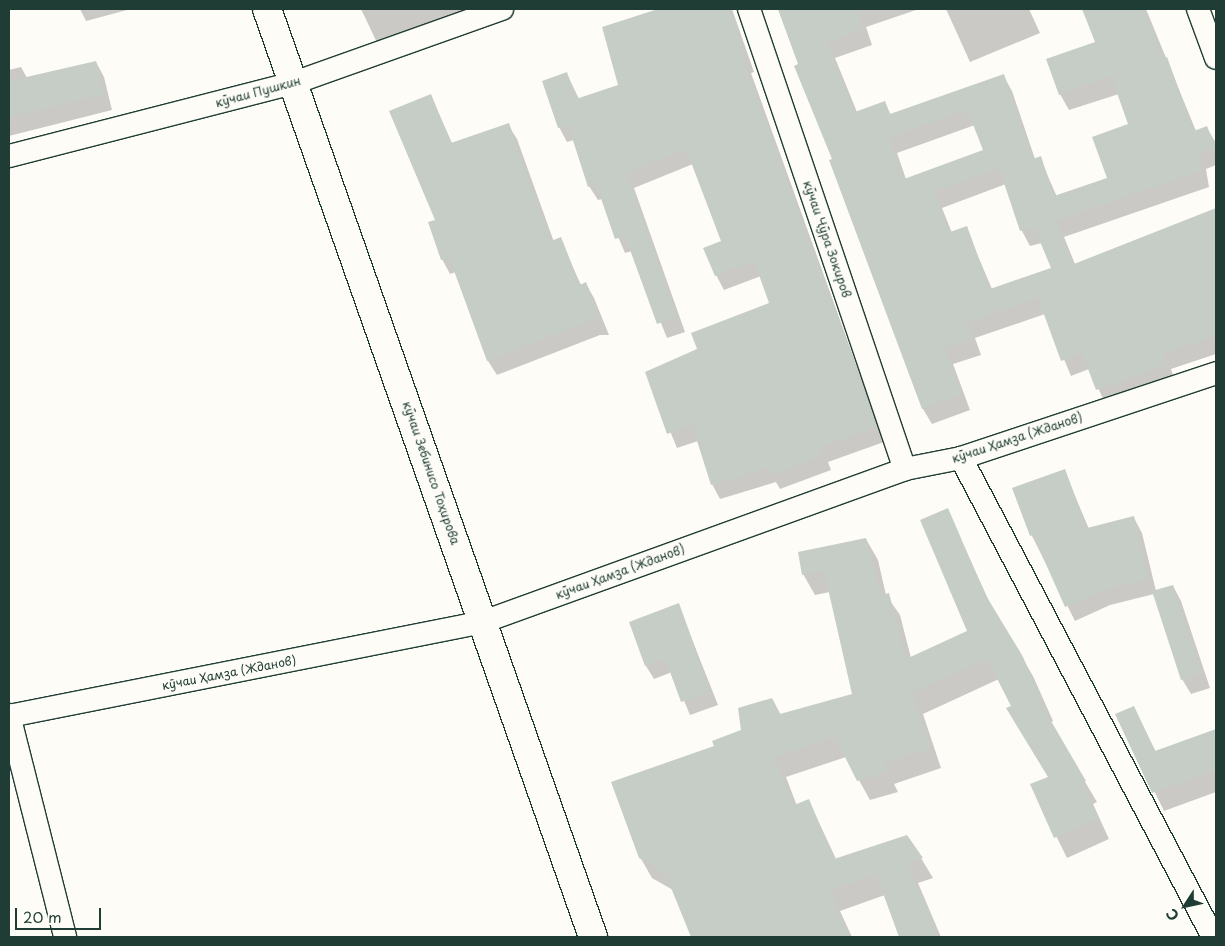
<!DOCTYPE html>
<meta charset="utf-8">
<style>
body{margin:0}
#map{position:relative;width:1225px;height:946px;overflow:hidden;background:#fdfcf7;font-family:"Playpen Sans",sans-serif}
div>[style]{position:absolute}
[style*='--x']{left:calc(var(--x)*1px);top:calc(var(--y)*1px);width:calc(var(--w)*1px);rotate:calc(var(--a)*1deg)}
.shadow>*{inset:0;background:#0003}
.building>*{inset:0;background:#c6cdc7}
.roads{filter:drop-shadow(1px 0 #1f3d34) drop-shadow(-1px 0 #1f3d34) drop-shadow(0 1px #1f3d34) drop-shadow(0 -1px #1f3d34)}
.street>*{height:22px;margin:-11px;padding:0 11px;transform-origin:11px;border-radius:11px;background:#fdfcf7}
.secondary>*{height:28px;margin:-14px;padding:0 14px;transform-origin:14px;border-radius:14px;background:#fdfcf7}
span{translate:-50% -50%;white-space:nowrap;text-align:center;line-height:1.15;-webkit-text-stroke:4px #fdfcf7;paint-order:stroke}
.street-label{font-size:12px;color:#1f3d34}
.frame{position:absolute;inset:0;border:10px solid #1f3d34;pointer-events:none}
.north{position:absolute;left:1160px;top:881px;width:50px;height:50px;-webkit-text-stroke:4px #fdfcf7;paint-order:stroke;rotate:235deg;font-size:14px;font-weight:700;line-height:20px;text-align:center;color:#1f3d34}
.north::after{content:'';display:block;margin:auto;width:18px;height:22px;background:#1f3d34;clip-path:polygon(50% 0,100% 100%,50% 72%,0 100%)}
.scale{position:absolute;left:15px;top:908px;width:86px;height:22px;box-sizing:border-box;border:2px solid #1f3d34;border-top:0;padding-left:6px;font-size:15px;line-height:18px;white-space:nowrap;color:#1f3d34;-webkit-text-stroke:4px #fdfcf7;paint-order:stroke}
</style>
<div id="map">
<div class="shadow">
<i style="clip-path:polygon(80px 9px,131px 9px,86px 21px)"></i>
<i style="clip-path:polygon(361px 9px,510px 9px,381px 51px)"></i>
<i style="clip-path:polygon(661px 9px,669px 9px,671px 13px,682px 9px,732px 9px,754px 72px,751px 73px,884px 442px,828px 462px,831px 470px,780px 489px,776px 482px,720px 499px,712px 484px,698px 441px,677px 448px,646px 373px,699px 350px,770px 303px,761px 276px,724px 290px,716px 275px,722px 242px,693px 164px,634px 188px,685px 332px,667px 338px,632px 251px,625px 253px,602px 199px,598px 200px,589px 186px,574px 140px,567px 142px,559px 127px,567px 74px,579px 99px,620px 86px,603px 28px)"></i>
<i style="clip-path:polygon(evenodd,778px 9px,919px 9px,866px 27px,872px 45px,835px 58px,857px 112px,884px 102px,891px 115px,1003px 75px,1012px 91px,1035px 159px,1040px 158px,1057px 197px,1109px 179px,1130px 124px,1119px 94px,1069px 110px,1060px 94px,1096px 43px,1083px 9px,1146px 9px,1196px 131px,1207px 128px,1216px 143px,1216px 165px,1206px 169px,1209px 187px,1064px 237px,1075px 264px,1215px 210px,1216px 354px,1171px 369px,1175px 381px,1106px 405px,1089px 369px,1071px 376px,1045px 314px,975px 338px,981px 355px,953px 364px,970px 410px,932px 424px,923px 409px,831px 160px,834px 159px,778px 9px,975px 125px,985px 151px,906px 179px,897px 153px,975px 125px,778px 9px,1006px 184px,1022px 231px,1030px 246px,1042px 243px,1052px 269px,992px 289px,966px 228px,952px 233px,942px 208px,1006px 184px)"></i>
<i style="clip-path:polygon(946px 9px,1029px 9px,1040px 33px,970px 62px)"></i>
<i style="clip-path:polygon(96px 62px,104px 77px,112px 110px,9px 136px,9px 70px,21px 67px,27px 78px)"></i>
<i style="clip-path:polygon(431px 96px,452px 143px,508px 125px,517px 139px,554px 242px,560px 239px,581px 285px,586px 284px,594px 298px,609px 335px,600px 335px,497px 375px,488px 361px,456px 272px,450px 274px,442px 259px,436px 221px)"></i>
<i style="clip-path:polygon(1064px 470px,1089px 529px,1134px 518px,1142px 533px,1156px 591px,1173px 586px,1181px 601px,1210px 688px,1191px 694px,1182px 679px,1154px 594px,1110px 605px,1075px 621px,1032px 536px,1014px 489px)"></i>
<i style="clip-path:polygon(947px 509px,994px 612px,1033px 676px,1053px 721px,1050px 723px,1097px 802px,1093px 804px,1109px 839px,1067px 858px,1031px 785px,1049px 778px,999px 679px,923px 714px,941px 768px,894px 784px,898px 792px,870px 800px,846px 757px,786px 777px,797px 806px,809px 801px,836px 859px,921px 858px,933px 878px,918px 883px,941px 937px,902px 937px,885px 895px,840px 911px,852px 937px,692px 937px,673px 890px,652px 878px,640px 857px,716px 747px,742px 731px,772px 699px,781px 715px,853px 695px,830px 592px,815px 595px,803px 574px,866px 539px,878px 560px,886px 595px,900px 615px,911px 658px,969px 632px)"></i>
<i style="clip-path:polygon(678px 604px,718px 705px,690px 715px,672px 672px,654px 679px,646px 666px)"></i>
<i style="clip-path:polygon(1134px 708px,1156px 752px,1216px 730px,1216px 792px,1164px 811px,1117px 715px)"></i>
</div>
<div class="building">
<i style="clip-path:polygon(658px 9px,730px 9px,747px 57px,743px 58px,877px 427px,820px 447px,823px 456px,771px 475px,768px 468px,711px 485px,692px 425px,667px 434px,645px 372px,697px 349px,691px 333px,769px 303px,754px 261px,715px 276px,703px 248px,721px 241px,686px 149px,627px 173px,677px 317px,657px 324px,625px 236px,615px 239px,596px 184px,588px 187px,568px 125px,558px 128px,542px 81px,567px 72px,576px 99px,618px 85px,602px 27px)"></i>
<i style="clip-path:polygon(evenodd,778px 9px,857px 9px,864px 29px,827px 43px,855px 112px,885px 101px,890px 114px,1004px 74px,1033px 159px,1041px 156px,1054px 196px,1107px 178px,1092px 137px,1128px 124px,1111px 76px,1059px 95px,1046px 59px,1095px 42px,1082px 9px,1144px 9px,1164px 58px,1167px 57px,1194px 131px,1207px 126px,1215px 147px,1198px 153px,1201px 171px,1056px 221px,1074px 264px,1216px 208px,1216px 335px,1163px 354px,1167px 365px,1096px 390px,1082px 353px,1061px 361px,1038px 298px,967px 323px,973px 339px,945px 348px,962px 395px,922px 409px,829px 160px,832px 159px,794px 66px,798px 64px,778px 9px,967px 109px,983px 150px,904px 179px,889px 138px,967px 109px,778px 9px,999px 168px,1020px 231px,1034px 227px,1051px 268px,990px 289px,967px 226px,950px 232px,934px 192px,999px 168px)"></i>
<i style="clip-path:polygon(96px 61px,104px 95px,9px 117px,9px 81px)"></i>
<i style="clip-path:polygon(431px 94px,451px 143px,509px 123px,551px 241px,561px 237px,580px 285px,586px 282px,600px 317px,487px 361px,449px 257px,441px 260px,428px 222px,435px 220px,389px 111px)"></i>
<i style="clip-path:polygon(1065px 469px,1087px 528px,1134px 516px,1149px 579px,1101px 591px,1065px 607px,1033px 535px,1030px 536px,1012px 488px)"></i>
<i style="clip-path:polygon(948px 508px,985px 594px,1022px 655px,1043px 701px,1040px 702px,1086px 781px,1083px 783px,1099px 818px,1054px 838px,1030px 784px,1048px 777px,1006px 708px,1011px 706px,987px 659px,912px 693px,931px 748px,884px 763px,888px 772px,857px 781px,835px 737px,775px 757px,794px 805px,809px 799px,834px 859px,907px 835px,923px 858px,908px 863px,939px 937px,899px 937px,876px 874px,830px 891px,851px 937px,691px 937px,665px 873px,639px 858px,611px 782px,714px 746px,712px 741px,741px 730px,738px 708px,772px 698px,780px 714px,852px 694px,824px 571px,802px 575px,798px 552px,866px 538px,881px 595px,889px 593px,906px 659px,967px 631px,920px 520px)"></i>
<i style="clip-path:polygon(1173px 585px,1202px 673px,1181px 680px,1152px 591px)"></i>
<i style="clip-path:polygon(679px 603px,711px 692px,681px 702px,665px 658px,645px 666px,629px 622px)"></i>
<i style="clip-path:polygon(1134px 706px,1155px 751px,1216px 729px,1216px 770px,1152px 793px,1115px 714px)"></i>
</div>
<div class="roads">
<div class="street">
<i style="--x:749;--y:9;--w:486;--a:71.3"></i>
<i style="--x:1198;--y:9;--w:52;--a:69.8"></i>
<i style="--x:9;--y:156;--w:294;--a:-14.4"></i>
<i style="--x:294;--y:83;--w:221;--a:-19.6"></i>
<i style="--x:961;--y:458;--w:541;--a:62.25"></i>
<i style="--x:9;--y:715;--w:229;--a:75.8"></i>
<i style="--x:9;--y:716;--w:483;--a:-11.2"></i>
<i style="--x:483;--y:622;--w:449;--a:-19.9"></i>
<i style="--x:905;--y:469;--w:57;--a:-11.1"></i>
<i style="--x:961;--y:458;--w:269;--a:-18.4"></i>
</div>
<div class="secondary">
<i style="--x:267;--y:9;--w:984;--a:70.64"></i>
</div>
</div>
<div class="street-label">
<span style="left:258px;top:92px;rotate:-15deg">кӯчаи Пушкин</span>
<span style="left:827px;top:239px;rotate:71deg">кӯчаи Ҷӯра Зокиров</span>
<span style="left:1017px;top:438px;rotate:-18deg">кӯчаи Ҳамза (Жданов)</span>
<span style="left:431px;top:473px;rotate:71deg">кӯчаи Зебинисо Тоҳирова</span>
<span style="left:620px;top:572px;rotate:-20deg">кӯчаи Ҳамза (Жданов)</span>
<span style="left:229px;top:673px;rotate:-11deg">кӯчаи Ҳамза (Жданов)</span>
</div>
<div class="frame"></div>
<div class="north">С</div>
<div class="scale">20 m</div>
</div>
